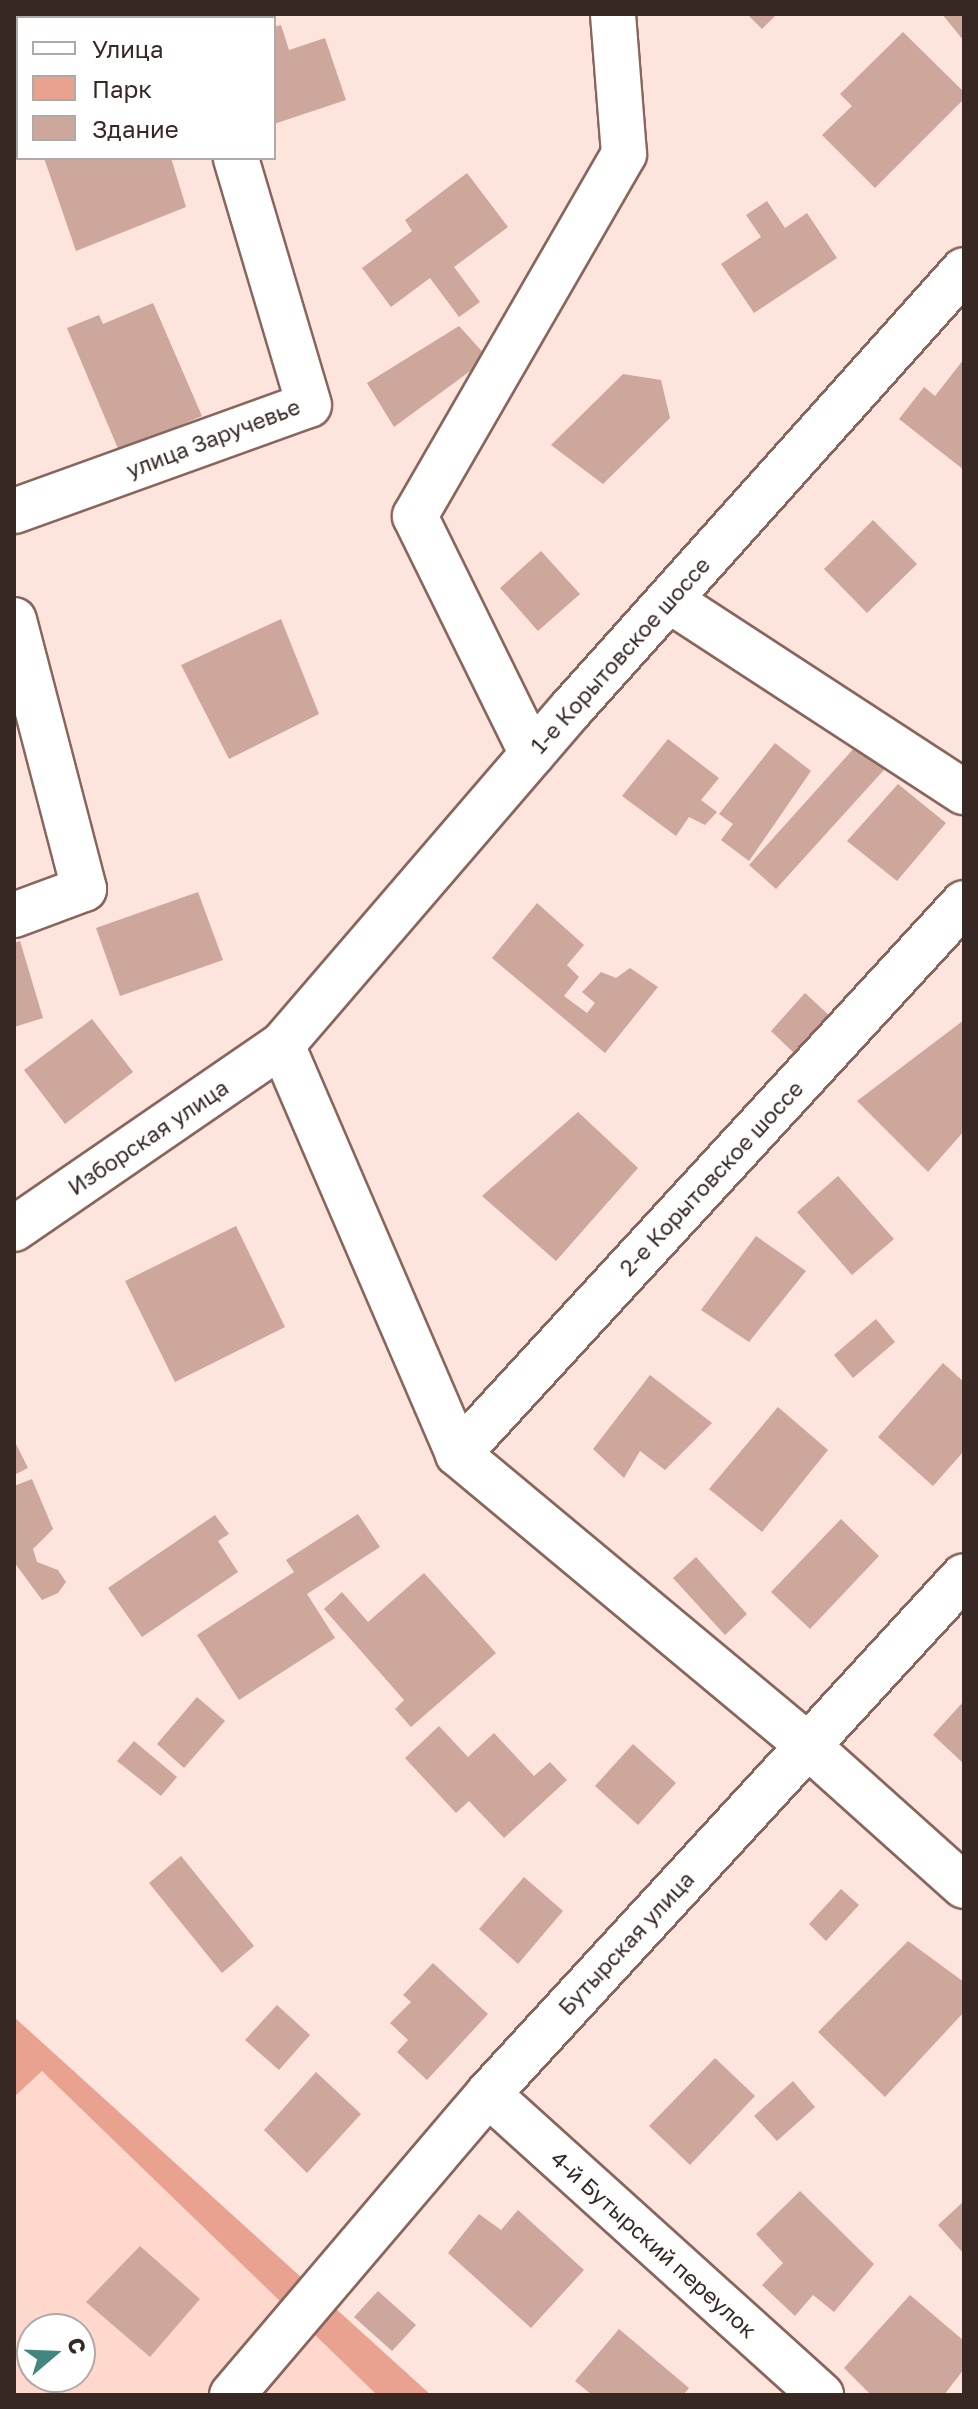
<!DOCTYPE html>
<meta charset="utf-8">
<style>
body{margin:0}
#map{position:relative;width:978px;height:2409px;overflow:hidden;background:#fde4dd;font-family:"Golos Text",sans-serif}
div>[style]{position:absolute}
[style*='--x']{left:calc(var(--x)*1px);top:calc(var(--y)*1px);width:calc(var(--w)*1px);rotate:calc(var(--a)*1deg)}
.built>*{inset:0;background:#fed7cd}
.green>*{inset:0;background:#e9a290}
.building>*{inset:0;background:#cda69c}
.roads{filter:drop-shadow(2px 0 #89665d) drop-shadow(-2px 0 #89665d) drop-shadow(0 2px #89665d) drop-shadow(0 -2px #89665d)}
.minor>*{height:44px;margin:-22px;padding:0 22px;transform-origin:22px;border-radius:22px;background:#fff}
span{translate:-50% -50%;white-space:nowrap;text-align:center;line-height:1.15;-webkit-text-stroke:6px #fff;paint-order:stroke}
.street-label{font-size:22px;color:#372824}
.frame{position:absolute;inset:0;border:16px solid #372824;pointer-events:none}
.legend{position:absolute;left:16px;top:16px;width:260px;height:144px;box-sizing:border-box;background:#fff;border:2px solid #afa9a7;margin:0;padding:10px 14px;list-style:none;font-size:24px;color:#372824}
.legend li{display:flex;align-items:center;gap:16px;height:40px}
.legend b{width:40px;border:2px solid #afa9a7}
.north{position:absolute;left:16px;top:2313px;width:80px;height:80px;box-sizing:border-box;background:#fff;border:2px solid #afa9a7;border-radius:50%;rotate:71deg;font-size:22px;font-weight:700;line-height:32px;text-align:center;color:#372824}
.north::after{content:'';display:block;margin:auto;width:28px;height:36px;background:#41877e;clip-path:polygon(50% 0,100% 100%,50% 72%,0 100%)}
</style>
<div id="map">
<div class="built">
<i style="clip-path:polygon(evenodd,42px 2071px,377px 2395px,14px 2395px,14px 2097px,42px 2071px,32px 2329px,80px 2329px,80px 2377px,32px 2377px,32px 2329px)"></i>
</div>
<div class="green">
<i style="clip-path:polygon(14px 2017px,431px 2395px,377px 2395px,42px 2071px,14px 2097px)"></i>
</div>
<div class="building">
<i style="clip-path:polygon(14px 14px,74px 18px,18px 18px,17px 84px)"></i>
<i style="clip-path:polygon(747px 14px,777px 14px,762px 29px)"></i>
<i style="clip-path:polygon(942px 14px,964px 14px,964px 41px)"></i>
<i style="clip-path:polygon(281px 25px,289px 50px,325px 38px,346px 100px,274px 124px,274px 27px)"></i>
<i style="clip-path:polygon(903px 32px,964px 92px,964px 99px,875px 188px,822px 135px,852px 106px,840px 94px)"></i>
<i style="clip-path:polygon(44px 158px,171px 158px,186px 207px,76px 251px)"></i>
<i style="clip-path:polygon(467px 173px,508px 227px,454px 267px,480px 302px,459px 317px,430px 278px,391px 307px,362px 268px,412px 231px,405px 220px)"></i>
<i style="clip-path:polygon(767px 201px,785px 228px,807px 213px,837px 258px,754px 313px,721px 264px,761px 237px,746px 215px)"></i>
<i style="clip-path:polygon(153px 303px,202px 416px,119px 451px,67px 328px,99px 315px,103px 324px)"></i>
<i style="clip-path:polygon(459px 326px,488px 358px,394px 427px,367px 383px)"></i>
<i style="clip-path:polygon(964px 359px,964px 470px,899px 419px,924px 387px,935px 396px)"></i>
<i style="clip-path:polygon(623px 374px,661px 380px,670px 418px,603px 484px,551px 445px)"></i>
<i style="clip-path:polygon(873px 520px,917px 564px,867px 613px,824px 569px)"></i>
<i style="clip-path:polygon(541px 551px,580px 594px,538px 631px,500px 588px)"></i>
<i style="clip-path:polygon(281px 619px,319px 714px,229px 759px,181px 665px)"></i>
<i style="clip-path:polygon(864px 737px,892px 761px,776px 889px,749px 865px)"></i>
<i style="clip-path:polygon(668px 739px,719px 778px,701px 800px,717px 812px,705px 825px,689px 817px,676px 836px,622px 796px)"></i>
<i style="clip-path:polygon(775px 743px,811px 771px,749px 861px,721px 840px,733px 824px,719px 814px)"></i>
<i style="clip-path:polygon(898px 784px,946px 823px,897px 881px,847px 841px)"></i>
<i style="clip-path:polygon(198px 892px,223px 960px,120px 996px,96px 928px)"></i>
<i style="clip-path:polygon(537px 903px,584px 945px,567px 965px,579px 977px,564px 996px,587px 1013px,595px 1003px,582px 992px,601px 972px,616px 978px,630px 968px,658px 987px,605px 1053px,492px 958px)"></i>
<i style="clip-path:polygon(20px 941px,43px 1018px,14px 1027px,14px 943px)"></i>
<i style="clip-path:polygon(805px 993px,832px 1018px,797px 1056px,771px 1031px)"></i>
<i style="clip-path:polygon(92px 1019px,133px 1072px,65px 1124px,24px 1070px)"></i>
<i style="clip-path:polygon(964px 1020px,964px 1131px,928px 1172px,857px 1101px)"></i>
<i style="clip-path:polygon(578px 1112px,638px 1168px,556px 1261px,482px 1196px)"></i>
<i style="clip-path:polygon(838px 1176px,894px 1239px,852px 1275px,797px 1212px)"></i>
<i style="clip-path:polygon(236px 1226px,285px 1327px,175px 1382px,125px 1281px)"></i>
<i style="clip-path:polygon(756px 1236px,806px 1271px,749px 1342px,701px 1310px)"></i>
<i style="clip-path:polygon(876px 1319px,895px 1342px,853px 1378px,834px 1355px)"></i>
<i style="clip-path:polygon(943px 1363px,964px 1382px,964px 1451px,933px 1486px,878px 1437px)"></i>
<i style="clip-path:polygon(650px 1375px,712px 1423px,665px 1470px,640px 1451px,624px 1478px,593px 1449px)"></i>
<i style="clip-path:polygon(778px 1407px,828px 1450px,762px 1532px,709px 1489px)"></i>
<i style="clip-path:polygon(14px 1440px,28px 1468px,14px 1475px)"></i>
<i style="clip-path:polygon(32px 1479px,53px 1529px,33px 1549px,37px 1562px,58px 1570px,66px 1582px,58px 1593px,42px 1600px,14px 1562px,14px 1486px)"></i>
<i style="clip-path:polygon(358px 1514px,380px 1547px,307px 1594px,335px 1638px,239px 1700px,197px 1635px,294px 1572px,286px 1560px)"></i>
<i style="clip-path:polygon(215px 1515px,229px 1534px,218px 1541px,238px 1572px,142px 1637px,108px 1588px)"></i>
<i style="clip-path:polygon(841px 1519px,879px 1556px,810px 1629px,771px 1592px)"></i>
<i style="clip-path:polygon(696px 1557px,747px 1614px,725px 1635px,673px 1578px)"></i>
<i style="clip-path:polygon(424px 1573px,496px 1653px,411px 1727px,395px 1709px,404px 1700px,324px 1609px,342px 1592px,368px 1622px)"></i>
<i style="clip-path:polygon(197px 1697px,225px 1721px,184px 1768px,157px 1744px)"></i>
<i style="clip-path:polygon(964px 1701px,964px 1764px,933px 1735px)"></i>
<i style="clip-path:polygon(439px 1726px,468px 1757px,494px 1733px,534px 1776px,550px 1762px,567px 1780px,504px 1838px,469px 1801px,456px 1813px,405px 1758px)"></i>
<i style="clip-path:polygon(134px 1741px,177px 1777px,161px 1796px,117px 1761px)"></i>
<i style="clip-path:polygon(633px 1744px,676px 1783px,638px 1825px,595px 1786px)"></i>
<i style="clip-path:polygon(181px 1856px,254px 1946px,222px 1973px,149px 1883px)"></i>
<i style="clip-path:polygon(524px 1877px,563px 1911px,518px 1964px,479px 1929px)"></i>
<i style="clip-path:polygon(841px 1889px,859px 1905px,826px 1941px,809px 1924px)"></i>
<i style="clip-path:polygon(908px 1941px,964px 1982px,964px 2012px,885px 2097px,818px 2032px)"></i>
<i style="clip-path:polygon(433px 1963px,488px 2014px,427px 2080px,397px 2052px,408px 2040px,390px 2023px,411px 2002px,403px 1995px)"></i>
<i style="clip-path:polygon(277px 2005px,310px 2035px,279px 2070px,245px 2040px)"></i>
<i style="clip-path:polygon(715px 2058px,755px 2096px,690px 2165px,649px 2126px)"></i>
<i style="clip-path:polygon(316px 2072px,361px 2114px,307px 2173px,264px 2130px)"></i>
<i style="clip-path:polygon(793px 2081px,815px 2107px,777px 2141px,754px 2116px)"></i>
<i style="clip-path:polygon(800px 2191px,874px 2264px,834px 2312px,813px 2295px,795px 2316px,762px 2285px,783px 2263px,756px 2234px)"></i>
<i style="clip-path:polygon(964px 2201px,964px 2254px,938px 2225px)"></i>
<i style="clip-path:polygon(518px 2210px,584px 2270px,531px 2328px,448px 2253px,479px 2214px,501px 2230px)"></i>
<i style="clip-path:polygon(140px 2246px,200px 2299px,150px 2357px,86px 2302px)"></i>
<i style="clip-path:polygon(378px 2291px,416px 2325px,392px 2351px,354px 2317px)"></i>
<i style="clip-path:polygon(910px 2295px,964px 2341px,964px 2369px,944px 2395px,871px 2395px,844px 2368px)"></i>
<i style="clip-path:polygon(619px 2329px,689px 2388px,683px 2395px,592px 2395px,575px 2381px)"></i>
</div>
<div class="roads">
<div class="minor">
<i style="--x:193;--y:14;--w:4;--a:63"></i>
<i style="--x:14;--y:511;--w:313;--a:-19.8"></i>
<i style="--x:309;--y:405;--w:258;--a:-106.5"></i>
<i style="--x:669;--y:600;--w:352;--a:33.1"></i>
<i style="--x:14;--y:620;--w:278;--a:75.4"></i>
<i style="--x:84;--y:889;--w:75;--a:159.6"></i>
<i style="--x:532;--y:754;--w:265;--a:-116.2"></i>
<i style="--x:415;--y:516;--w:418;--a:-60"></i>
<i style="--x:624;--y:154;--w:140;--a:-94.5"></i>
<i style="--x:282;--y:1045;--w:445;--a:66.7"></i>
<i style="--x:458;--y:1454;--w:454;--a:39.8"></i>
<i style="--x:807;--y:1745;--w:211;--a:41.9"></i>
<i style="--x:14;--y:1229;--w:325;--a:-34.5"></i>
<i style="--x:282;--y:1045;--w:443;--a:-49.3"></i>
<i style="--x:571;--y:709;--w:589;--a:-48.16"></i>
<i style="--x:458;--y:1454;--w:748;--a:-47.44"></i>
<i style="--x:488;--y:2094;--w:449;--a:42.1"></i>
<i style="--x:232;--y:2395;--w:395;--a:-49.6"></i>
<i style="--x:488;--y:2094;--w:703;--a:-47.42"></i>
</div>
</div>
<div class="street-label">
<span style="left:213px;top:438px;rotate:-21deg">улица Заручевье</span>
<span style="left:620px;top:655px;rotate:-48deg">1-е Корытовское шоссе</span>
<span style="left:148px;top:1137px;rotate:-34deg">Изборская улица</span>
<span style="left:711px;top:1178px;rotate:-47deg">2-е Корытовское шоссе</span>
<span style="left:626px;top:1943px;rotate:-47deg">Бутырская улица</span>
<span style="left:654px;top:2244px;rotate:42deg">4-й Бутырский переулок</span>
</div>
<div class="frame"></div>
<ul class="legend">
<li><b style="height:10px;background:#fff"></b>Улица</li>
<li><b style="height:22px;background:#e9a290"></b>Парк</li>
<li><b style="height:22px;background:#cda69c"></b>Здание</li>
</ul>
<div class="north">С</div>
</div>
